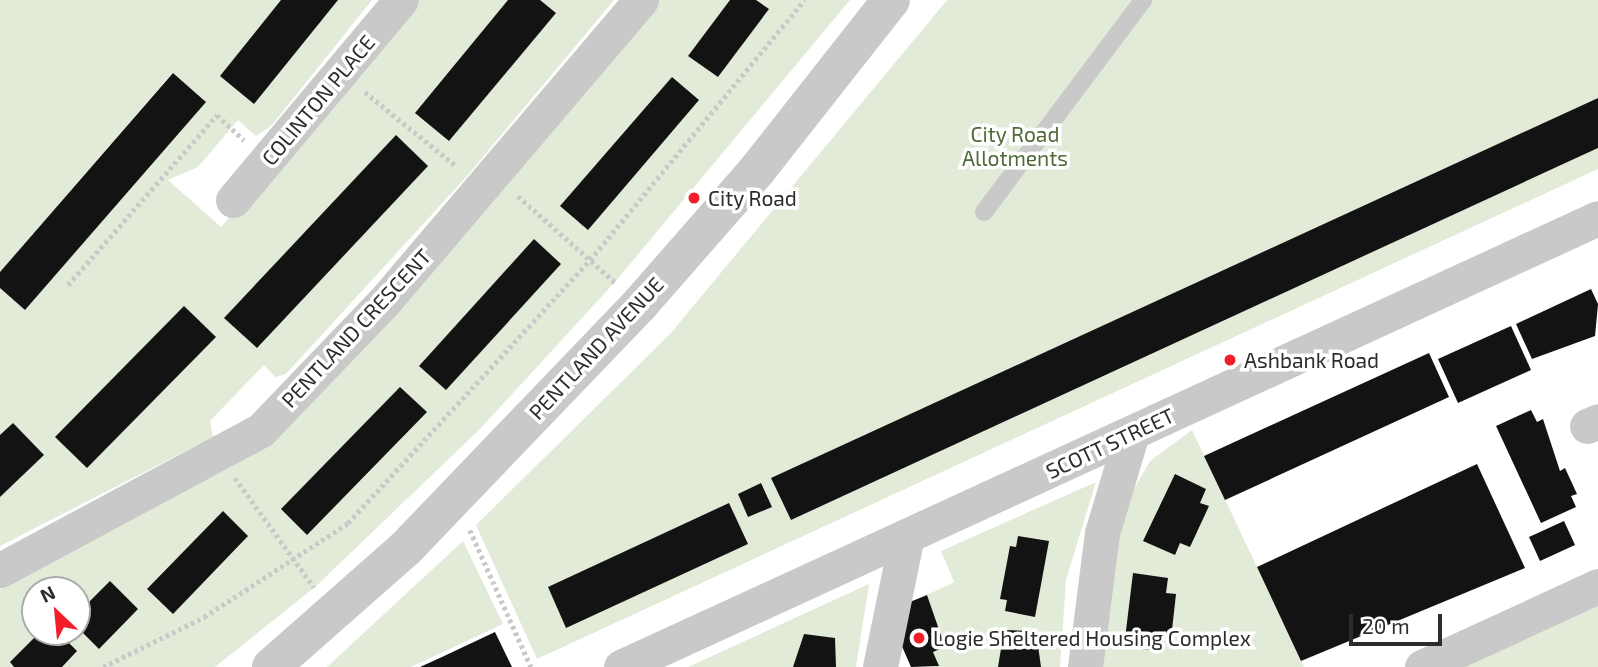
<!DOCTYPE html>
<style>
body{margin:0}
#map{position:relative;width:1598px;height:667px;overflow:hidden;background:#fff;font-family:"Exo 2",sans-serif}
div>[style]{position:absolute}
[style*='--x']{left:calc(var(--x)*1px);top:calc(var(--y)*1px);width:calc(var(--w)*1px);rotate:calc(var(--a)*1deg)}
.green>*{inset:0;background:#e2ebd8}
.building>*{inset:0;background:#131313}
.path>*{height:4.5px;margin-top:-2.25px;transform-origin:0;background:repeating-linear-gradient(90deg,#c9c9c9 0 3.5px,transparent 0 7px)}
.service>*{height:18px;margin:-9px;padding:0 9px;transform-origin:9px;border-radius:9px;background:#c9c9c9}
.minor>*{height:35px;margin:-17.5px;padding:0 17.5px;transform-origin:17.5px;border-radius:17.5px;background:#c9c9c9}
.tertiary>*{height:38px;margin:-19px;padding:0 19px;transform-origin:19px;border-radius:19px;background:#c9c9c9}
.dots>*{width:19px;height:19px;translate:-50% -50%;box-sizing:border-box;border:4px solid #fff;border-radius:50%}
span{translate:-50% -50%;white-space:nowrap;text-align:center;line-height:1.15;-webkit-text-stroke:7px #fff;paint-order:stroke}
.street-label{font-size:21px;color:#2c2c2c}
.park-label{font-size:21px;color:#4d6a37}
.poi-label{font-size:21px;color:#2c2c2c}
.left{translate:0 -50%;text-align:left}
.north{position:absolute;left:21px;top:576px;width:70px;height:70px;box-sizing:border-box;background:#fff;border:2px solid #ababab;border-radius:50%;rotate:334deg;font-size:19px;font-weight:700;line-height:28px;text-align:center;color:#2c2c2c}
.north::after{content:'';display:block;margin:auto;width:24px;height:32px;background:#f21f28;clip-path:polygon(50% 0,100% 100%,50% 72%,0 100%)}
.scale{position:absolute;left:1349px;top:614px;width:93px;height:32px;box-sizing:border-box;border:4px solid #2c2c2c;border-top:0;padding-left:9px;font-size:21px;line-height:24px;white-space:nowrap;color:#2c2c2c;-webkit-text-stroke:5px #fff;paint-order:stroke}
</style>
<div id="map">
<div class="green">
<i style="clip-path:polygon(0 0,372px 0,272px 125px,256px 136px,238px 120px,198px 167px,168px 180px,221px 227px,415px 0,614px 0,467px 176px,286px 374px,275px 377px,264px 365px,210px 421px,213px 437px,0 546px,0 288px,25px 310px,206px 101px,172px 73px,0 272px)"></i>
<i style="clip-path:polygon(evenodd,657px 0,850px 0,615px 282px,480px 429px,315px 587px,215px 667px,0 667px,0 589px,228px 463px,657px 0,35px 590px,77px 590px,77px 632px,35px 632px,35px 590px)"></i>
<i style="clip-path:polygon(947px 0,1598px 0,1598px 98px,772px 478px,791px 520px,1598px 148px,1598px 169px,537px 659px,476px 525px,670px 334px)"></i>
<i style="clip-path:polygon(1192px 430px,1257px 567px,1304px 667px,1102px 667px,1119px 515px,1150px 461px)"></i>
<i style="clip-path:polygon(1096px 482px,1066px 580px,1060px 667px,936px 667px,933px 652px,944px 647px,927px 595px,954px 582px,941px 551px)"></i>
<i style="clip-path:polygon(463px 541px,503px 624px,411px 667px,327px 667px)"></i>
<i style="clip-path:polygon(869px 584px,856px 667px,688px 667px)"></i>
<i style="clip-path:polygon(1598px 602px,1598px 667px,1458px 667px)"></i>
</div>
<div class="building">
<i style="clip-path:polygon(281px 0,338px 0,254px 104px,220px 76px)"></i>
<i style="clip-path:polygon(508px 0,540px 0,556px 13px,449px 141px,415px 113px)"></i>
<i style="clip-path:polygon(730px 0,756px 0,769px 9px,718px 77px,688px 56px)"></i>
<i style="clip-path:polygon(173px 73px,206px 102px,25px 310px,0 288px,0 272px)"></i>
<i style="clip-path:polygon(672px 77px,699px 100px,588px 230px,560px 206px)"></i>
<i style="clip-path:polygon(1598px 98px,1598px 148px,791px 520px,771px 478px)"></i>
<i style="clip-path:polygon(396px 135px,428px 166px,257px 348px,224px 318px)"></i>
<i style="clip-path:polygon(534px 239px,561px 264px,446px 390px,419px 366px)"></i>
<i style="clip-path:polygon(1591px 289px,1598px 304px,1595px 336px,1532px 359px,1516px 324px)"></i>
<i style="clip-path:polygon(184px 306px,216px 337px,87px 468px,55px 437px)"></i>
<i style="clip-path:polygon(1511px 326px,1531px 370px,1458px 403px,1438px 359px)"></i>
<i style="clip-path:polygon(1429px 353px,1449px 397px,1225px 500px,1204px 456px)"></i>
<i style="clip-path:polygon(400px 387px,427px 412px,307px 535px,281px 509px)"></i>
<i style="clip-path:polygon(1531px 410px,1537px 422px,1543px 419px,1560px 471px,1565px 468px,1577px 494px,1571px 496px,1576px 507px,1541px 523px,1496px 426px)"></i>
<i style="clip-path:polygon(13px 423px,44px 455px,0 497px,0 435px)"></i>
<i style="clip-path:polygon(1477px 464px,1525px 568px,1301px 661px,1257px 567px)"></i>
<i style="clip-path:polygon(1175px 474px,1206px 489px,1200px 503px,1209px 506px,1190px 547px,1180px 543px,1175px 555px,1143px 541px)"></i>
<i style="clip-path:polygon(761px 483px,772px 507px,748px 517px,738px 494px)"></i>
<i style="clip-path:polygon(729px 503px,748px 544px,566px 628px,548px 587px)"></i>
<i style="clip-path:polygon(223px 511px,248px 536px,173px 614px,147px 589px)"></i>
<i style="clip-path:polygon(1564px 521px,1575px 545px,1540px 561px,1529px 537px)"></i>
<i style="clip-path:polygon(1018px 536px,1049px 541px,1035px 617px,1005px 611px,1007px 600px,1000px 599px,1010px 546px,1016px 547px)"></i>
<i style="clip-path:polygon(1133px 573px,1168px 578px,1166px 593px,1176px 594px,1171px 639px,1161px 637px,1159px 651px,1124px 647px)"></i>
<i style="clip-path:polygon(110px 581px,138px 609px,99px 649px,77px 627px,77px 614px)"></i>
<i style="clip-path:polygon(927px 595px,945px 647px,933px 652px,939px 666px,911px 667px,894px 628px,907px 622px,900px 606px)"></i>
<i style="clip-path:polygon(1004px 630px,1036px 631px,1041px 667px,998px 667px)"></i>
<i style="clip-path:polygon(40px 632px,58px 632px,77px 651px,62px 667px,14px 667px,10px 662px)"></i>
<i style="clip-path:polygon(495px 632px,512px 667px,420px 667px,442px 657px)"></i>
<i style="clip-path:polygon(804px 634px,835px 638px,836px 667px,793px 667px)"></i>
</div>
<div class="path">
<i style="--x:365;--y:92;--w:117;--a:39.1"></i>
<i style="--x:518;--y:196;--w:131;--a:41.6"></i>
<i style="--x:68;--y:285;--w:226;--a:-48.8"></i>
<i style="--x:217;--y:115;--w:37;--a:43"></i>
<i style="--x:235;--y:478;--w:135;--a:54.1"></i>
<i style="--x:470;--y:530;--w:150;--a:66"></i>
<i style="--x:103;--y:667;--w:113;--a:-26.3"></i>
<i style="--x:204;--y:617;--w:172;--a:-33.1"></i>
<i style="--x:348;--y:523;--w:357;--a:-47.4"></i>
<i style="--x:590;--y:260;--w:337;--a:-50.5"></i>
</div>
<div class="service">
<i style="--x:984;--y:212;--w:265;--a:-53.1"></i>
</div>
<div class="minor">
<i style="--x:233;--y:200;--w:261;--a:-50"></i>
<i style="--x:1587;--y:426;--w:12;--a:-24"></i>
<i style="--x:0;--y:570;--w:296;--a:-28.2"></i>
<i style="--x:261;--y:430;--w:176;--a:-46.2"></i>
<i style="--x:383;--y:303;--w:398;--a:-49.6"></i>
<i style="--x:621;--y:667;--w:1075;--a:-24.68"></i>
<i style="--x:880;--y:667;--w:134;--a:-78.4"></i>
<i style="--x:1085;--y:667;--w:135;--a:-82.8"></i>
<i style="--x:1102;--y:533;--w:104;--a:-73.3"></i>
<i style="--x:1422;--y:667;--w:194;--a:-24.7"></i>
</div>
<div class="tertiary">
<i style="--x:271;--y:667;--w:180;--a:-41.4"></i>
<i style="--x:406;--y:548;--w:338;--a:-46.2"></i>
<i style="--x:640;--y:304;--w:179;--a:-48.8"></i>
<i style="--x:758;--y:169;--w:215;--a:-51.8"></i>
</div>
<div class="dots">
<i style="left:694px;top:198px;background:#f21f28"></i>
<i style="left:1230px;top:360px;background:#f21f28"></i>
<i style="left:919px;top:638px;background:#f21f28"></i>
</div>
<div class="street-label">
<span style="left:318px;top:100px;rotate:-50deg">COLINTON PLACE</span>
<span style="left:356px;top:328px;rotate:-47deg">PENTLAND CRESCENT</span>
<span style="left:596px;top:348px;rotate:-47deg">PENTLAND AVENUE</span>
<span style="left:1110px;top:443px;rotate:-25deg">SCOTT STREET</span>
</div>
<div class="park-label">
<span style="left:1015px;top:146px">City Road<br>Allotments</span>
</div>
<div class="poi-label">
<span class="left" style="left:708px;top:198px">City Road</span>
<span class="left" style="left:1244px;top:360px">Ashbank Road</span>
<span class="left" style="left:933px;top:638px">Logie Sheltered Housing Complex</span>
</div>
<div class="north">N</div>
<div class="scale">20 m</div>
</div>
